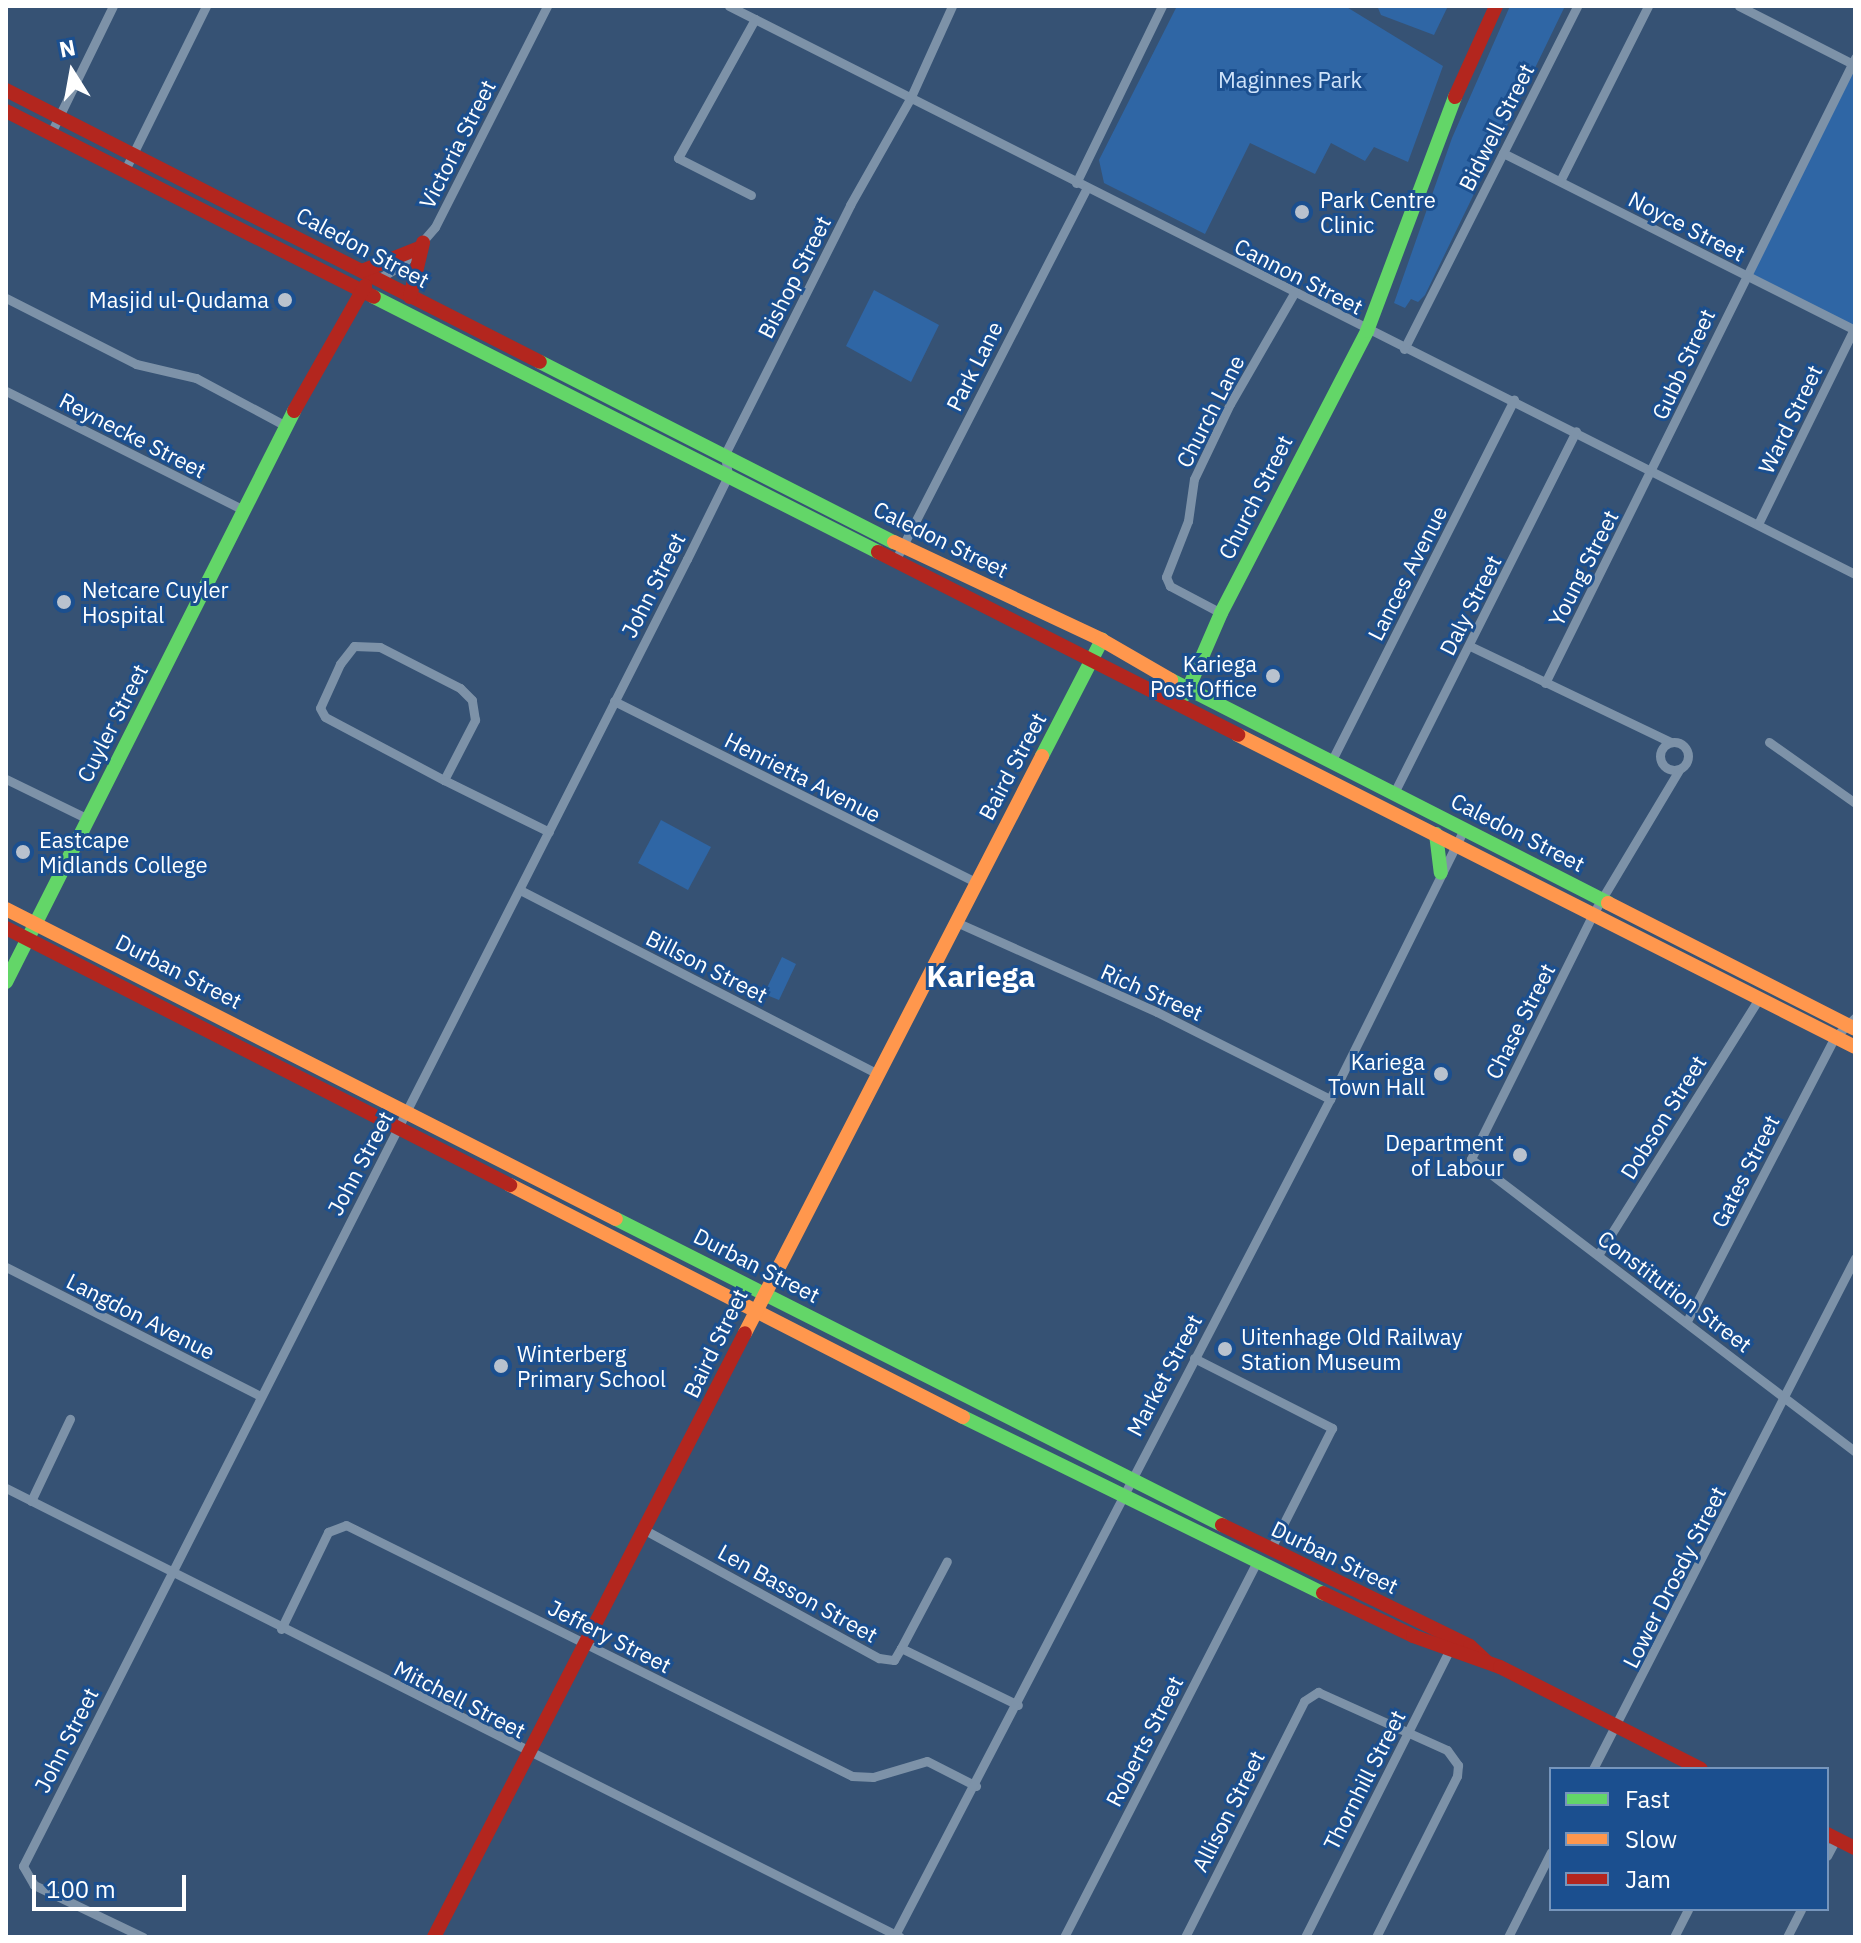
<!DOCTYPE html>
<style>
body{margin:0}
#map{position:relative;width:1861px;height:1943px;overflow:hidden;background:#365274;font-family:"IBM Plex Sans",sans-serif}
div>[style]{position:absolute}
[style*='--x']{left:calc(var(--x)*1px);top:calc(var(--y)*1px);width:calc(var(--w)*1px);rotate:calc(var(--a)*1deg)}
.green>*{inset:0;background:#2f66a5}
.street>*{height:9px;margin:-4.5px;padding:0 4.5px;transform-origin:4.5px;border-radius:4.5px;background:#7d92a8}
.street>.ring{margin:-4.5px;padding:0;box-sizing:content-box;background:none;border:9px solid #7d92a8;border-radius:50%}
.fast>*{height:14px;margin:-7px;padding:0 7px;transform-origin:7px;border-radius:7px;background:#63d668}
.slow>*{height:14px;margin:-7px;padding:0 7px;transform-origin:7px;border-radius:7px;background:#ff974d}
.jam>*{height:14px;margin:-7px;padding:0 7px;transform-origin:7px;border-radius:7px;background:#b3261e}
.dots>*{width:22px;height:22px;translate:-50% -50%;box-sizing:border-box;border:4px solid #1b4f8f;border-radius:50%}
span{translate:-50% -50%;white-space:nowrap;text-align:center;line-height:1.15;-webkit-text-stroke:6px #1b4f8f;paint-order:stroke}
.park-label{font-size:22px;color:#cfe3fa}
.street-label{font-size:22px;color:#fff}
.poi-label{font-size:22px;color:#fff}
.left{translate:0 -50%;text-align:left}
.right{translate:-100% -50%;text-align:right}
.district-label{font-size:30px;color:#fff;font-weight:700}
.frame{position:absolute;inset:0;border:8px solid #fff;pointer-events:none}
.legend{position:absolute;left:1549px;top:1767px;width:280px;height:144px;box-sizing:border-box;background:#1b4f8f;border:2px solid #7695bc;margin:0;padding:10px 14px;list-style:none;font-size:24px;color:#fff}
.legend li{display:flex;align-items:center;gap:16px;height:40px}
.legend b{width:40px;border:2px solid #7695bc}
.north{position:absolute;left:32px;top:32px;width:80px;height:80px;-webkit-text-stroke:6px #1b4f8f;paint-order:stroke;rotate:349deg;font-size:22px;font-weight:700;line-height:32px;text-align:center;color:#fff}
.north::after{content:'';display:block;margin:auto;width:28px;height:36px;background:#fff;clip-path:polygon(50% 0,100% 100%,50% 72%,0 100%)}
.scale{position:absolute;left:32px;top:1875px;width:154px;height:36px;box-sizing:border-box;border:4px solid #fff;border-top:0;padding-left:10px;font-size:24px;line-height:28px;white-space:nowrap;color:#fff;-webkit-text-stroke:6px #1b4f8f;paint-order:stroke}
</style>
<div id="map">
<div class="green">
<i style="clip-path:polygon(1177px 6px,1345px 6px,1443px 66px,1408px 162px,1374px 147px,1365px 161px,1331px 143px,1315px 174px,1250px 143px,1205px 234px,1104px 183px,1099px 160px)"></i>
<i style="clip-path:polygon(1448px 6px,1434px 35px,1381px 15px,1378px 8px)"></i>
<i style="clip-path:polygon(1510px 6px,1565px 6px,1425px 295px,1418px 302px,1411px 299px,1405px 308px,1394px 303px,1452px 138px)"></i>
<i style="clip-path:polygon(1855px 65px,1855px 330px,1745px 276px)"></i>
<i style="clip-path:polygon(874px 290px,939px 325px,911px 382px,846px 346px)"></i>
<i style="clip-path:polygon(661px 820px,711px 847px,688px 890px,638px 863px)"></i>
<i style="clip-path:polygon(782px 957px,796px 964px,779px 1000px,764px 994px)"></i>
</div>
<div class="street">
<i style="--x:729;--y:6;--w:1261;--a:26.77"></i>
<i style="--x:1739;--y:6;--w:130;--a:27"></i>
<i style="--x:51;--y:133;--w:141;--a:-64"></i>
<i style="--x:1503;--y:153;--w:394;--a:26.7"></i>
<i style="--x:125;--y:170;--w:183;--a:-63.7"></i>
<i style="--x:1560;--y:181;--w:196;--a:-63.3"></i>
<i style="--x:1076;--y:183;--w:197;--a:-64.1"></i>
<i style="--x:751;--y:195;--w:82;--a:-153.1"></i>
<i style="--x:678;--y:158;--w:159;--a:-61"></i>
<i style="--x:376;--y:280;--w:30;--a:-30"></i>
<i style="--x:402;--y:265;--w:50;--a:-49"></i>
<i style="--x:435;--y:227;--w:248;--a:-63.1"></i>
<i style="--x:6;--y:298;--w:146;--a:26.9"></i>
<i style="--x:136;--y:364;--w:62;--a:13.1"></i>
<i style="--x:196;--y:378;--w:102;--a:28.1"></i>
<i style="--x:1404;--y:349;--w:384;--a:-63.2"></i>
<i style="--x:6;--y:391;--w:266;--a:26.6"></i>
<i style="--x:1758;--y:524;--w:217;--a:-63.8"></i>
<i style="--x:895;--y:561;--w:420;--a:-62.8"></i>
<i style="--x:1221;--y:613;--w:58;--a:-152.1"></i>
<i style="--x:1170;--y:586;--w:10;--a:-114"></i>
<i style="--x:1166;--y:577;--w:60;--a:-68.6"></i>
<i style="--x:1188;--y:521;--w:42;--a:-81.9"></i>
<i style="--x:1194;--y:479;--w:83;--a:-64.4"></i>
<i style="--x:1230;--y:404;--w:128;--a:-60"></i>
<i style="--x:1470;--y:646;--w:222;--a:25.6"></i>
<i style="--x:1545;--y:683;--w:698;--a:-63.62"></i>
<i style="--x:614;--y:701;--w:406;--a:26.6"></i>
<i class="ring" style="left:1660px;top:742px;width:19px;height:19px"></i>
<i style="--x:1769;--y:742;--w:105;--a:35.3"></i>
<i style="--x:1331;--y:762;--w:406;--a:-63.2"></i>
<i style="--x:1679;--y:770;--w:165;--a:120.9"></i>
<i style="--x:1594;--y:912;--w:276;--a:116.5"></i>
<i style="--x:1471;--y:1159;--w:483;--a:37.3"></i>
<i style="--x:6;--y:779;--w:91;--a:26"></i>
<i style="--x:444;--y:780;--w:68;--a:-62.7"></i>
<i style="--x:475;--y:720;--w:20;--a:-99"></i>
<i style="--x:472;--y:700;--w:17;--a:-135"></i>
<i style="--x:460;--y:688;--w:90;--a:-152.9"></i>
<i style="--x:380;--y:647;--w:26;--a:-178"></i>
<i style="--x:354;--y:646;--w:23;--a:128"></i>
<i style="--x:340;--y:664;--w:48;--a:114.4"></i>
<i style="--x:320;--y:708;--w:10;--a:61"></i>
<i style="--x:325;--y:717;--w:135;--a:27.9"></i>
<i style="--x:444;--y:780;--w:117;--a:26.3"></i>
<i style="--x:1394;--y:793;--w:405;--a:-63.3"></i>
<i style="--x:520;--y:890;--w:403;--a:27.2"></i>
<i style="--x:956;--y:922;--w:220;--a:24.1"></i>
<i style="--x:1157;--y:1012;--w:194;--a:26.7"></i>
<i style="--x:1598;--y:1255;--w:303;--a:-57.9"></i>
<i style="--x:6;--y:1267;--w:285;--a:26.9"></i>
<i style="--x:1687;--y:1321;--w:320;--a:-62.5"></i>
<i style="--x:1835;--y:1037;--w:28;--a:-44"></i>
<i style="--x:1194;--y:1358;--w:155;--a:26.9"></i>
<i style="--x:1332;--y:1428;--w:137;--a:116.9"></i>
<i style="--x:6;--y:1488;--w:1000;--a:26.67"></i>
<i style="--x:31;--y:1501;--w:91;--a:-64.6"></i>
<i style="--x:643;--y:1529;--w:269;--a:28.7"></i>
<i style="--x:879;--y:1658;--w:15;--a:8"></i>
<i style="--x:894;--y:1660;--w:14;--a:-60"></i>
<i style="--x:901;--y:1648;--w:130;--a:26"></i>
<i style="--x:281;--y:1629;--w:108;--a:-64.1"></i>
<i style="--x:328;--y:1532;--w:19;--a:-21"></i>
<i style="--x:346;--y:1525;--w:565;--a:26.38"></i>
<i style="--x:852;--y:1776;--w:21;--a:3"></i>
<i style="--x:873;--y:1777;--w:56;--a:-16.5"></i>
<i style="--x:927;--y:1761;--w:55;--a:27"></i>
<i style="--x:901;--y:1648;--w:98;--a:-62.1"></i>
<i style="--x:1593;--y:1769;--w:574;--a:-62.85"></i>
<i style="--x:1827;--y:1856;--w:19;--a:-62"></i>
<i style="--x:143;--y:1937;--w:121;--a:-154.5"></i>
<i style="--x:34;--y:1885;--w:22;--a:-120"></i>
<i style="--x:23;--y:1866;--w:1466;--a:-63.07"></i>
<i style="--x:687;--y:559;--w:93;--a:-63.7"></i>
<i style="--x:728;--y:476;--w:22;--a:-98"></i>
<i style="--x:725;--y:454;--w:279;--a:-63.3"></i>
<i style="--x:850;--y:205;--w:122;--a:-60.5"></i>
<i style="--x:910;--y:99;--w:102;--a:-65.7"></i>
<i style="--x:894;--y:1937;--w:945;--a:-62.51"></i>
<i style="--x:1330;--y:1099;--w:301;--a:-63.6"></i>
<i style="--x:1064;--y:1937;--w:423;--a:-62.8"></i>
<i style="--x:1185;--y:1937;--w:264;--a:-63.2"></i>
<i style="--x:1304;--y:1701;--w:17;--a:-33"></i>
<i style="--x:1318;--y:1692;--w:141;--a:24.2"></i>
<i style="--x:1447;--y:1750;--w:19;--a:54"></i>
<i style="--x:1458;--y:1765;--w:11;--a:95"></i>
<i style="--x:1457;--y:1776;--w:180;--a:116.7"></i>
<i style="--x:1305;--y:1937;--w:325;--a:-63.3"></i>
<i style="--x:1508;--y:1937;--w:95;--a:-63.2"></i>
<i style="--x:1674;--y:1937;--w:31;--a:-63"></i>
<i style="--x:1787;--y:1937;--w:31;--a:-63"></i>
</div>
<div class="fast">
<i style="--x:374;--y:297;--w:565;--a:26.84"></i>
<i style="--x:540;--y:362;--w:397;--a:27"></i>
<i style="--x:1171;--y:680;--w:491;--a:27"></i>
<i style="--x:1186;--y:694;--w:88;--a:-66.6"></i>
<i style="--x:1221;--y:613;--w:318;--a:-62.6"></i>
<i style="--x:1367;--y:331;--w:250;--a:-69.4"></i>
<i style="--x:1042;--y:756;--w:131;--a:-62.7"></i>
<i style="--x:1436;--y:834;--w:39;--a:83"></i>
<i style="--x:6;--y:982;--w:640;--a:-63.23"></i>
<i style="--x:616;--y:1219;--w:679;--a:26.79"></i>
<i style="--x:963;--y:1417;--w:401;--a:26.1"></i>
</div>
<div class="slow">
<i style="--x:894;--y:542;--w:230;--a:25.2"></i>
<i style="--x:1102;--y:640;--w:80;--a:30.1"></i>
<i style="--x:1238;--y:735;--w:691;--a:26.82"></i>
<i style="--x:1608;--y:903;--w:277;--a:27"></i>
<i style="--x:6;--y:909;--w:684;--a:26.94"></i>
<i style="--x:510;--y:1185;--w:509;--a:27.12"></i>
<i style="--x:745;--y:1333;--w:649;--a:-62.76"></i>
</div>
<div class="jam">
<i style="--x:6;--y:90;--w:599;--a:26.99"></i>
<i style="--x:1455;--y:97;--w:100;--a:-65.7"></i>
<i style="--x:6;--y:111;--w:412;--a:26.8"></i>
<i style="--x:362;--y:271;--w:61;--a:-22"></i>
<i style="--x:410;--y:297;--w:56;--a:-76.5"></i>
<i style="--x:294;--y:411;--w:144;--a:-60.4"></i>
<i style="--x:878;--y:552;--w:404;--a:26.9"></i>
<i style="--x:6;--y:928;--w:566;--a:27.02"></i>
<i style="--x:1222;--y:1525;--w:276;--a:26"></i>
<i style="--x:1470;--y:1646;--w:22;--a:43"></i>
<i style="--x:1323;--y:1593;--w:100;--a:25.5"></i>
<i style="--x:1413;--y:1636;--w:92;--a:19.6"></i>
<i style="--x:1500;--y:1667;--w:225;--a:26.9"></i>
<i style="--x:1827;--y:1834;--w:31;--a:27"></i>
<i style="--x:434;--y:1937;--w:679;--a:-62.76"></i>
</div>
<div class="dots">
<i style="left:1302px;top:212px;background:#b9c2ce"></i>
<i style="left:285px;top:300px;background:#b9c2ce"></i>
<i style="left:64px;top:602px;background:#b9c2ce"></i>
<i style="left:1273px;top:676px;background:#b9c2ce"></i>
<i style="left:23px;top:852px;background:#b9c2ce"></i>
<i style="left:1441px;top:1074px;background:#b9c2ce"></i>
<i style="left:1520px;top:1155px;background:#b9c2ce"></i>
<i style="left:1225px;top:1349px;background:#b9c2ce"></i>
<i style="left:501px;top:1366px;background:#b9c2ce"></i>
</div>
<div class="park-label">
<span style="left:1290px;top:80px">Maginnes Park</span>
</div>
<div class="street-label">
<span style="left:1496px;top:127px;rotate:-63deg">Bidwell Street</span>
<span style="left:457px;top:144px;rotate:-63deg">Victoria Street</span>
<span style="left:1687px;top:226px;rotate:27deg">Noyce Street</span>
<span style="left:363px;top:247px;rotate:28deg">Caledon Street</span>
<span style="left:1299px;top:276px;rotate:27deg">Cannon Street</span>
<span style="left:794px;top:277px;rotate:-63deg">Bishop Street</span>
<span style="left:1683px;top:364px;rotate:-65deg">Gubb Street</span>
<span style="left:974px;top:366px;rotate:-63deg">Park Lane</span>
<span style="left:1210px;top:411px;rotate:-63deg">Church Lane</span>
<span style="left:1790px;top:419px;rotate:-64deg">Ward Street</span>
<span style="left:133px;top:435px;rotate:27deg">Reynecke Street</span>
<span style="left:1255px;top:497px;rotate:-63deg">Church Street</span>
<span style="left:941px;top:539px;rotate:26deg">Caledon Street</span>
<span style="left:1583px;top:568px;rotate:-63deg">Young Street</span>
<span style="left:1407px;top:573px;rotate:-63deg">Lances Avenue</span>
<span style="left:653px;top:585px;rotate:-63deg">John Street</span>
<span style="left:1470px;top:605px;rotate:-63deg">Daly Street</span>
<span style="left:112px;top:723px;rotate:-63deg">Cuyler Street</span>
<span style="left:1012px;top:766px;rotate:-62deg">Baird Street</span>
<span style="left:803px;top:777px;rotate:27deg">Henrietta Avenue</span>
<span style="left:1518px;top:832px;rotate:27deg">Caledon Street</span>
<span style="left:707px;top:966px;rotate:27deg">Billson Street</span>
<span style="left:179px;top:971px;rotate:27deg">Durban Street</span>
<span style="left:1152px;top:992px;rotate:24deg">Rich Street</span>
<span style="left:1520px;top:1021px;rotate:-63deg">Chase Street</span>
<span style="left:1663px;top:1117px;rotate:-58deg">Dobson Street</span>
<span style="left:360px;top:1163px;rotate:-62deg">John Street</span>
<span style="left:1745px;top:1171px;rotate:-63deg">Gates Street</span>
<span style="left:757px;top:1265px;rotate:27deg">Durban Street</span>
<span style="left:1675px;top:1291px;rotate:37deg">Constitution Street</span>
<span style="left:141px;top:1316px;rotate:27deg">Langdon Avenue</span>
<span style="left:715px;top:1343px;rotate:-64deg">Baird Street</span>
<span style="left:1164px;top:1375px;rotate:-62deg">Market Street</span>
<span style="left:1335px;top:1557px;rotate:26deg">Durban Street</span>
<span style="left:1674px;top:1577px;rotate:-63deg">Lower Drosdy Street</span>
<span style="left:798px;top:1593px;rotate:29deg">Len Basson Street</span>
<span style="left:610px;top:1636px;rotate:27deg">Jeffery Street</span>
<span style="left:460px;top:1699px;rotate:27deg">Mitchell Street</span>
<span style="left:66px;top:1740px;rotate:-63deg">John Street</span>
<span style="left:1144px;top:1741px;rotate:-63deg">Roberts Street</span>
<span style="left:1364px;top:1780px;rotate:-63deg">Thornhill Street</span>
<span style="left:1228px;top:1811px;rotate:-63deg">Allison Street</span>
</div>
<div class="poi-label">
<span class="left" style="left:1320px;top:212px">Park Centre<br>Clinic</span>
<span class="right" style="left:269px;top:300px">Masjid ul-Qudama</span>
<span class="left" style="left:82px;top:602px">Netcare Cuyler<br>Hospital</span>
<span class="right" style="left:1257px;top:676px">Kariega<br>Post Office</span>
<span class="left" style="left:39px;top:852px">Eastcape<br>Midlands College</span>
<span class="right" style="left:1425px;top:1074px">Kariega<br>Town Hall</span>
<span class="right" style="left:1504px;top:1155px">Department<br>of Labour</span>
<span class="left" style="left:1241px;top:1349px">Uitenhage Old Railway<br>Station Museum</span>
<span class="left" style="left:517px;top:1366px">Winterberg<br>Primary School</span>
</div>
<div class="district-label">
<span style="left:981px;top:976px">Kariega</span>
</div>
<div class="frame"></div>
<ul class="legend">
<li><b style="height:10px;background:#63d668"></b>Fast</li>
<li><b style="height:10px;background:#ff974d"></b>Slow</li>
<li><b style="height:10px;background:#b3261e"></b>Jam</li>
</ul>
<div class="north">N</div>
<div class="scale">100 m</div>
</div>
